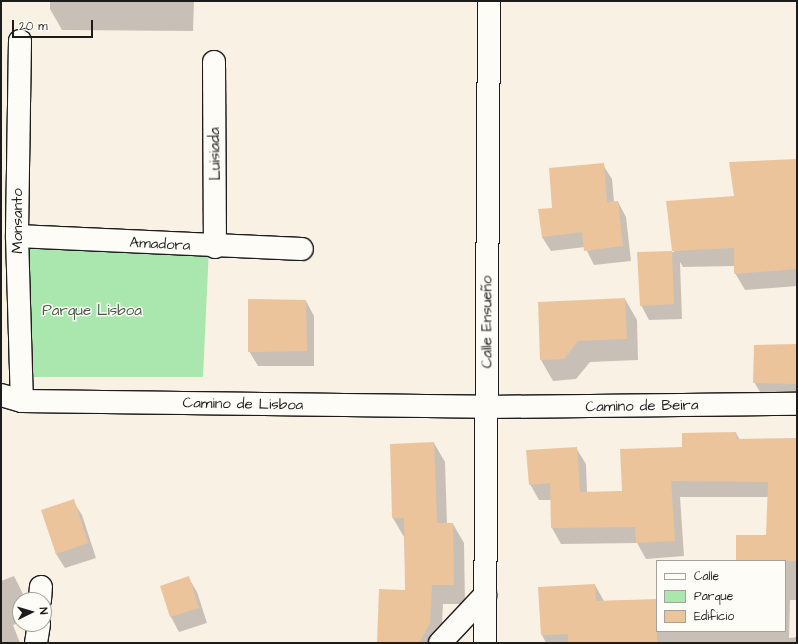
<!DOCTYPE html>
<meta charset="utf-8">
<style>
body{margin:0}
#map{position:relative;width:798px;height:644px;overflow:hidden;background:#faf1e5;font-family:"Architects Daughter",sans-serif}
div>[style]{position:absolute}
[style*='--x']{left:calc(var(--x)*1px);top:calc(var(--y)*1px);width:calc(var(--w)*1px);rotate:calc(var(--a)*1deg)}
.green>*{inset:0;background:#a9e7ae}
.shadow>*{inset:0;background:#0003}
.building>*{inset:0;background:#ecc49c}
.roads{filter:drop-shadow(1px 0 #1c1c1c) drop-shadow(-1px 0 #1c1c1c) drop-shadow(0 1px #1c1c1c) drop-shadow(0 -1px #1c1c1c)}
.street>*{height:22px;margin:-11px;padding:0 11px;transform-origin:11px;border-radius:11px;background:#fdfcf7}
.secondary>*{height:22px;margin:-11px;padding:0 11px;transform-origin:11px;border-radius:11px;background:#fdfcf7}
span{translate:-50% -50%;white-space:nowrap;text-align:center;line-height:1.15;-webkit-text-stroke:3px #fdfcf7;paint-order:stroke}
.street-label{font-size:15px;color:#1c1c1c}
.park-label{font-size:15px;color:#465948}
.frame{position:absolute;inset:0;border:2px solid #1c1c1c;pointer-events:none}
.legend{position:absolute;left:656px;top:560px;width:130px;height:72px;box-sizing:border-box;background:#fdfcf7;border:1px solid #a3a29f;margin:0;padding:5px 7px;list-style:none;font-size:12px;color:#1c1c1c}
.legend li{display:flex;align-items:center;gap:8px;height:20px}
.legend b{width:20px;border:1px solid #a3a29f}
.north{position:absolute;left:12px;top:592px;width:40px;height:40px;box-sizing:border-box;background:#fdfcf7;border:1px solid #a3a29f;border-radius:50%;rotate:85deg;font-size:11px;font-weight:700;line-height:16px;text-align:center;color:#1c1c1c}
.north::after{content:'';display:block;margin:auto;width:14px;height:18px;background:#1c1c1c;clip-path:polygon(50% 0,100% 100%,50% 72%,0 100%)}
.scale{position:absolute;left:12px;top:20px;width:81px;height:18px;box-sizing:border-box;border:2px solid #1c1c1c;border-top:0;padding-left:5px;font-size:12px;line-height:14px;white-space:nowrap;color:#1c1c1c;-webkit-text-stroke:3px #fdfcf7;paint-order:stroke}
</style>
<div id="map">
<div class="green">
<i style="clip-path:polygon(24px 243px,209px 247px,203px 377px,26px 377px)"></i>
</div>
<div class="shadow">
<i style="clip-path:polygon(50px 1px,194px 1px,193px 31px,62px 30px,50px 9px)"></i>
<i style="clip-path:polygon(797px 160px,797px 286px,745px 290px,735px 273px,735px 266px,683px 267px,680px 262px,682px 319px,649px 320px,641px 305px,638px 253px,674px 252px,667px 202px,735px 197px)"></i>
<i style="clip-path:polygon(603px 165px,612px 179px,614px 202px,618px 202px,626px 217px,631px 261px,594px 265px,585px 247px,551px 251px,542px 237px,553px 209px)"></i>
<i style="clip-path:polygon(625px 299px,637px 320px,638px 360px,590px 362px,576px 379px,553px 381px,541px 360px)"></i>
<i style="clip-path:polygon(306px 301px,314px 316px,314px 366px,258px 366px,249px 351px)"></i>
<i style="clip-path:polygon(797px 345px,797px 398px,763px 397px,754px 382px)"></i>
<i style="clip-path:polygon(736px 433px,740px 440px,797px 439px,797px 600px,790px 600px,789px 638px,797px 637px,797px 643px,546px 643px,542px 635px,595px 585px,604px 601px,657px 600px,657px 631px,785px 631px,785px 561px,737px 561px,767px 536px,768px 497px,680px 497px,684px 556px,646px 559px,637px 543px,561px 544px,552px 528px,551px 500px,539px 500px,530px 484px,576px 448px,586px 464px,587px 492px,623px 492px,683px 448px)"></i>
<i style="clip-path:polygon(434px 443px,445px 462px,447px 524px,453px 524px,464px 543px,465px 604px,443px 604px,441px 643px,378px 643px,406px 591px,404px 537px,393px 518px)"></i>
<i style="clip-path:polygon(73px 501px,82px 515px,96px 558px,65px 568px,56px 554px,42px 511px)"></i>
<i style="clip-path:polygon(14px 576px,26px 600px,20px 600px,20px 623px,13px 625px,20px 643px,1px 643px,1px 581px)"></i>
<i style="clip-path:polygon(188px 577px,197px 592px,207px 623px,179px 632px,171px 617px,161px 587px)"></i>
</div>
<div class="building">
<i style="clip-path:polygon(797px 159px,797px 269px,734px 274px,734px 248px,672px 251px,666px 201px,734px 196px,729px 162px)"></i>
<i style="clip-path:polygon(604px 163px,607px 202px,618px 201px,623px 246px,584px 251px,582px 232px,542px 237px,538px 209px,552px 208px,549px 168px)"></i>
<i style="clip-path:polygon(672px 251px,674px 304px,640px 306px,637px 252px)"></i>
<i style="clip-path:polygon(625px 298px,627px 339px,578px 341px,564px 359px,540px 360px,538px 302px)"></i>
<i style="clip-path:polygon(248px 299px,306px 300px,307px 351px,248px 352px)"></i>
<i style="clip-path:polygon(797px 344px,797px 384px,753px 383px,754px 345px)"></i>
<i style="clip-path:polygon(736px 432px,737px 439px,797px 438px,797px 561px,736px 561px,736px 535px,766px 535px,768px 482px,671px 481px,675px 541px,636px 543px,635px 527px,551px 528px,550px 483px,529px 485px,526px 450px,577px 447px,580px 492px,622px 491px,620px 449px,682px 447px,682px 433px)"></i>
<i style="clip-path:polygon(434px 442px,437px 523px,453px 523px,454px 585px,432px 585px,430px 623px,419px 643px,377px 643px,379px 589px,405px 590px,404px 518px,392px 518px,390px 444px)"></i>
<i style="clip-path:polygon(74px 499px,88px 543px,56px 554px,41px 510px)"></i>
<i style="clip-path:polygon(189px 576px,199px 608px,170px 617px,160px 586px)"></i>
<i style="clip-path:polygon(595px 584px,596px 601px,657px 599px,657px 643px,568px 643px,568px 634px,541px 635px,538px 587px)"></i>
</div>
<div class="roads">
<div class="street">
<i style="--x:20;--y:41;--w:195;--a:90.9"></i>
<i style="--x:17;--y:236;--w:165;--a:88.3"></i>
<i style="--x:214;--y:62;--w:185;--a:89.7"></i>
<i style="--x:17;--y:236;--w:285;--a:2.6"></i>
<i style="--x:1;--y:395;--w:22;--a:16"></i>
<i style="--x:22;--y:401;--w:464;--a:0.7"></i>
<i style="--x:486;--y:407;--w:311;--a:-0.6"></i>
<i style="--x:40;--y:600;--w:13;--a:-86"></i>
<i style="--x:36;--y:643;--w:19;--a:-81"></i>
<i style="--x:440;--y:643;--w:66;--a:-46.8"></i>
</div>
<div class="secondary">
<i style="--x:485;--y:643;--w:642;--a:-89.64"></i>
</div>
</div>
<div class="street-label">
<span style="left:215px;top:154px;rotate:-91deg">Luisiada</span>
<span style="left:18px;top:221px;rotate:-90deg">Monsanto</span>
<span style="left:160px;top:244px;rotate:3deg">Amadora</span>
<span style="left:487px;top:322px;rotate:-90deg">Calle Ensueño</span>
<span style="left:243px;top:404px;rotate:1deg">Camino de Lisboa</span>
<span style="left:642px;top:406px;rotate:-1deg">Camino de Beira</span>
</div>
<div class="park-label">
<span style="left:92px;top:311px">Parque Lisboa</span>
</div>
<div class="frame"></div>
<ul class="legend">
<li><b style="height:5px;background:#fdfcf7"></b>Calle</li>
<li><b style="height:11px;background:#a9e7ae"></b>Parque</li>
<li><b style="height:11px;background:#ecc49c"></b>Edificio</li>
</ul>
<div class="north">N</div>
<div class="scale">20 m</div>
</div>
